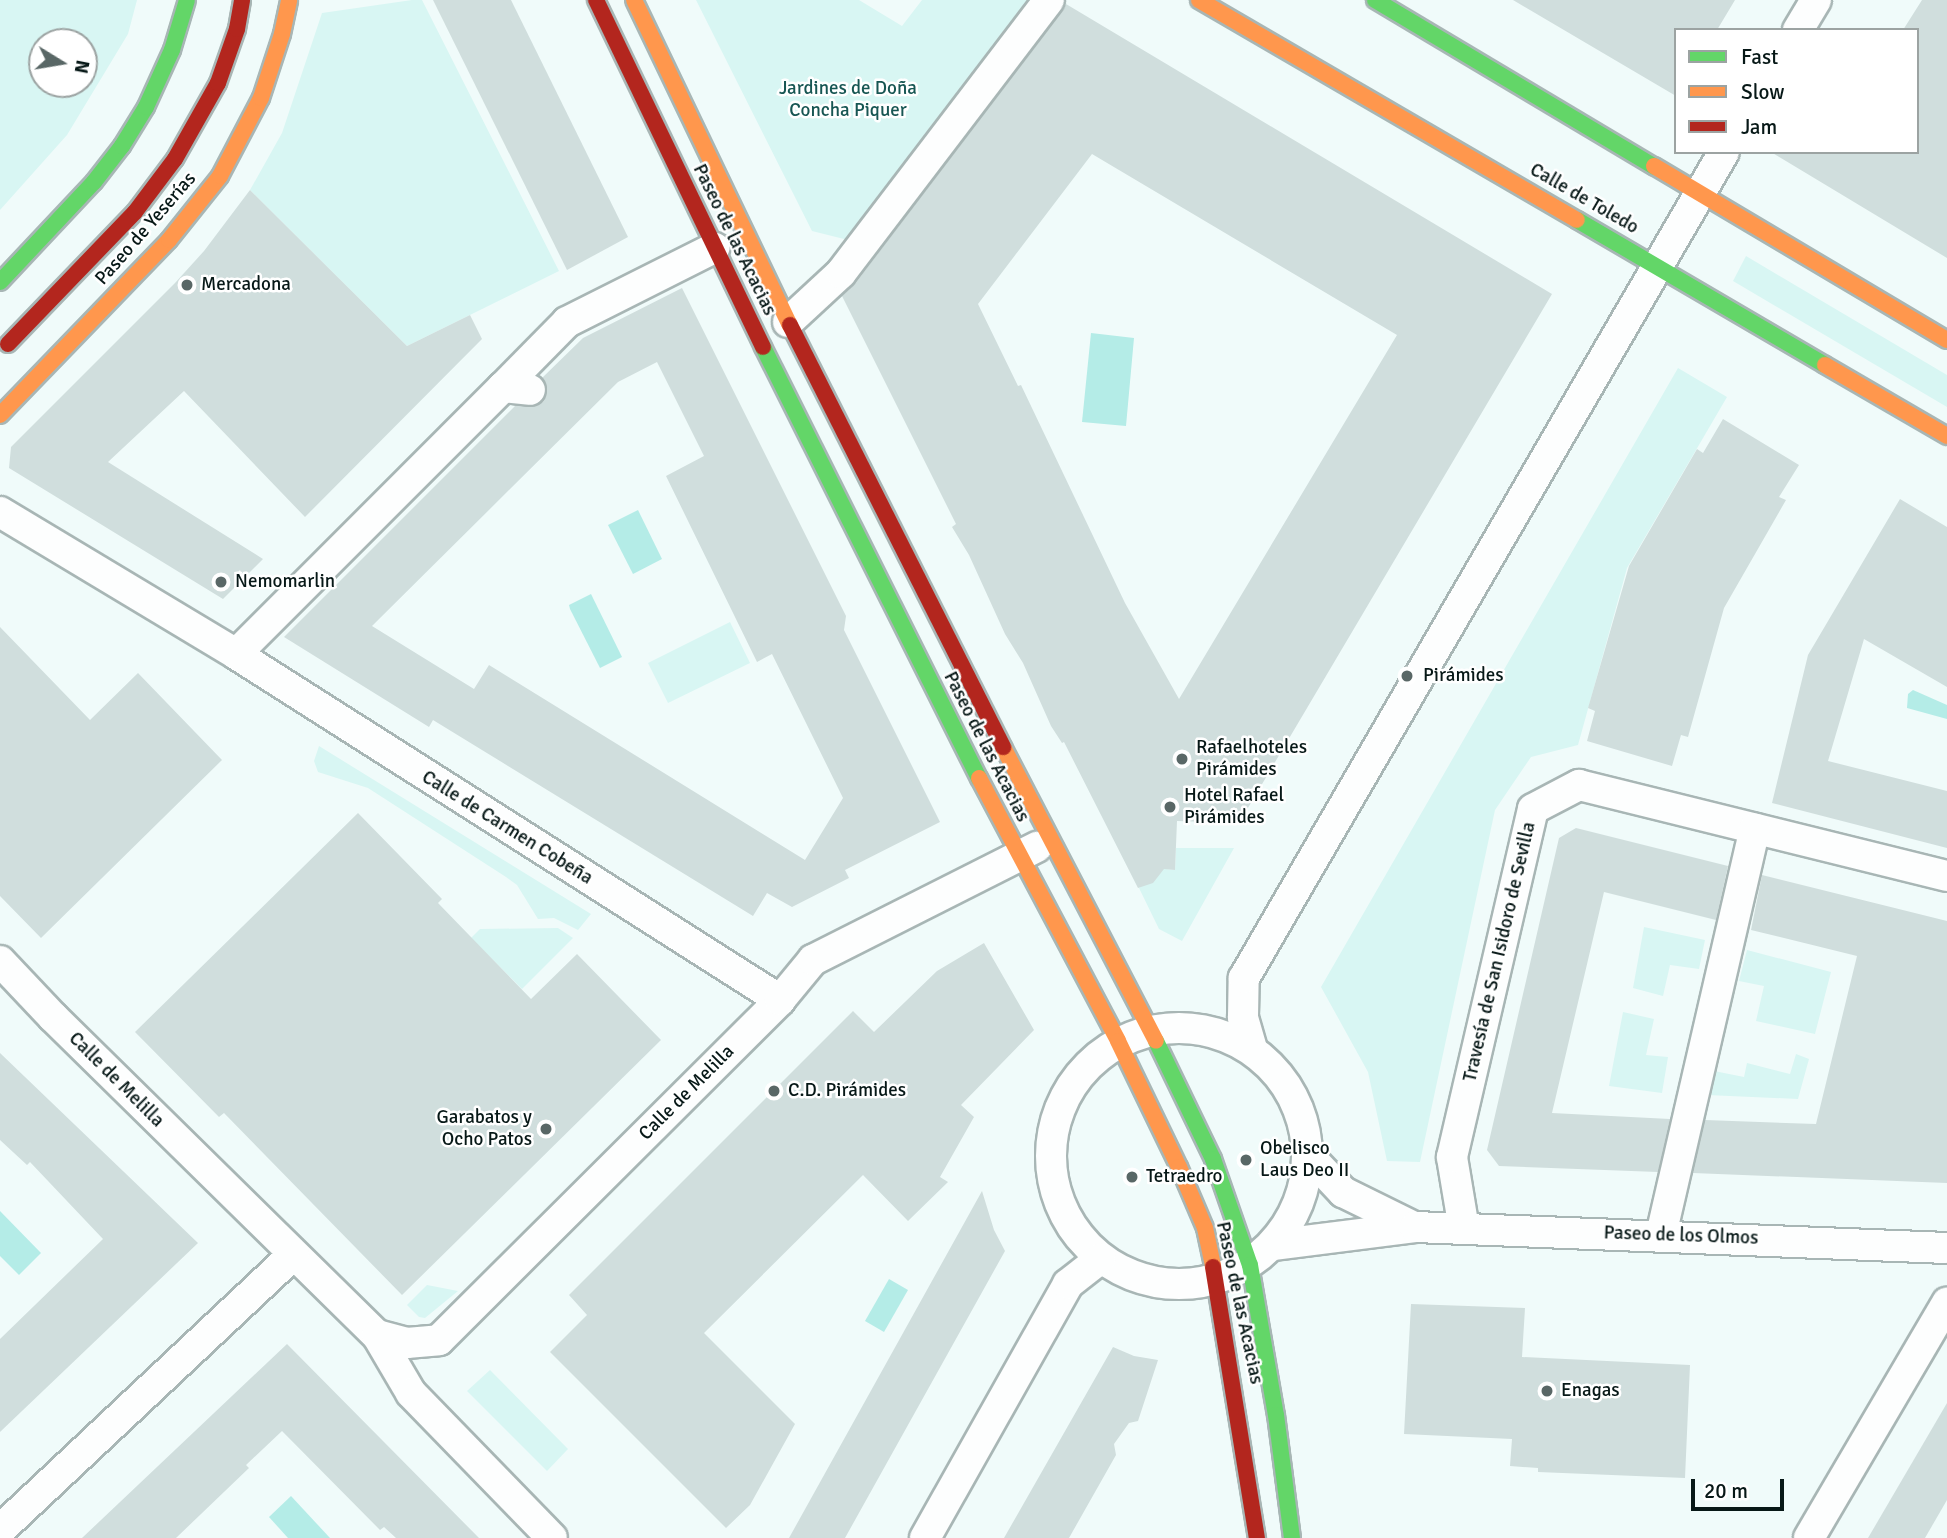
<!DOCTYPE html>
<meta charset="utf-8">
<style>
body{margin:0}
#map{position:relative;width:1947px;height:1538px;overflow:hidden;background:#f0fbfa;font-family:Signika,sans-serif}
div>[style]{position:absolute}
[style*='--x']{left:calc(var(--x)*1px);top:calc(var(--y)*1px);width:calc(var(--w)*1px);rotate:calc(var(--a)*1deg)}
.green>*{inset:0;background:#d8f6f3}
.water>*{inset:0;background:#b4ece7}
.building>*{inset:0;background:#d0dedd}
.roads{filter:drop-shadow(2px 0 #a8b6b5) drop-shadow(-2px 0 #a8b6b5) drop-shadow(0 2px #a8b6b5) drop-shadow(0 -2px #a8b6b5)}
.street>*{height:30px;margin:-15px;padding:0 15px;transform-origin:15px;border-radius:15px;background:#fdfefe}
.street>.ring{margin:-15px;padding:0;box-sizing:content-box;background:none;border:30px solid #fdfefe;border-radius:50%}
.fast>*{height:16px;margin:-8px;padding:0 8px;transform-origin:8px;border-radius:8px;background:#63d668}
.slow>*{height:16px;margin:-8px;padding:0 8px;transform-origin:8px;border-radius:8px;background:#ff974d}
.jam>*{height:16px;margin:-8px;padding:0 8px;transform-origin:8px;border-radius:8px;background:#b3261e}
.dots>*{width:19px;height:19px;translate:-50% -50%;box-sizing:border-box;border:4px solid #fff;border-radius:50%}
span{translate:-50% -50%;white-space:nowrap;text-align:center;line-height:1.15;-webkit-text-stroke:5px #fff;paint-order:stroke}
.park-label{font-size:19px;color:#175653}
.street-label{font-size:19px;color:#071817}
.poi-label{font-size:19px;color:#071817}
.left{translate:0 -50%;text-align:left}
.right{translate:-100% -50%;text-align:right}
.legend{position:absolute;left:1674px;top:28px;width:245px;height:126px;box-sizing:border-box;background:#fff;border:2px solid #9ca3a2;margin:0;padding:9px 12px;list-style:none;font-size:21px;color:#071817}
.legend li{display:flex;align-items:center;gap:14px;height:35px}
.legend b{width:35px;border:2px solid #9ca3a2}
.north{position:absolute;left:28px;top:28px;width:70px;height:70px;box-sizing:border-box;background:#fff;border:2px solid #9ca3a2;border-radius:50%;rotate:101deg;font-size:19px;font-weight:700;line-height:28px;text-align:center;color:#071817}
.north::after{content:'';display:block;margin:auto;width:24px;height:32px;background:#596766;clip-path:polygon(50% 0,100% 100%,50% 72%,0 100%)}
.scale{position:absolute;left:1691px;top:1479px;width:93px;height:32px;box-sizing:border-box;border:4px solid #071817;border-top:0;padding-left:9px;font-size:21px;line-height:24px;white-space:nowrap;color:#071817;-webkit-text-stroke:5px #fff;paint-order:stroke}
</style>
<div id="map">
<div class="green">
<i style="clip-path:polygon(evenodd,0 0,137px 0,128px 34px,67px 135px,0 210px,0 0,42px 42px,84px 42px,84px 84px,42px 84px,42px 42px)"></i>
<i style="clip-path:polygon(412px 0,422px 0,559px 271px,407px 346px,250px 190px,282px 133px,322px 13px)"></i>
<i style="clip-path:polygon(696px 0,859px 0,902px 26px,922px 0,1040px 0,856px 242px,812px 231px)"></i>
<i style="clip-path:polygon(1746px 256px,1947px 375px,1947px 407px,1733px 281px)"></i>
<i style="clip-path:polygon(1678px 368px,1727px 397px,1627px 568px,1578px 745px,1531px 757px,1495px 810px,1420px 1162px,1387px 1161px,1368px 1072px,1321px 987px)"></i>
<i style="clip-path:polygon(730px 622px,750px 663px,668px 703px,648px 663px)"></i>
<i style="clip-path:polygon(319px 746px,591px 914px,578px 930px,554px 918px,538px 919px,517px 885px,506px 877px,368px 788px,318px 772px,314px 761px)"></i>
<i style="clip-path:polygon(1176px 848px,1234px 848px,1182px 941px,1159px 929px,1139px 888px,1144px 883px,1148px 867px,1175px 870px)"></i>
<i style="clip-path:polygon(1644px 927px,1705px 940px,1699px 969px,1670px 965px,1663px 996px,1633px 988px)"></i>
<i style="clip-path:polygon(558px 928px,573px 938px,522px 989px,471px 938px,480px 929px)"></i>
<i style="clip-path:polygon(1747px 950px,1831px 972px,1815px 1034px,1756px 1021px,1764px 986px,1739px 981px)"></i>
<i style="clip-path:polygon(1623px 1012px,1654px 1019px,1646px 1055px,1668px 1057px,1662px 1093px,1609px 1086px)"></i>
<i style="clip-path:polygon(1796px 1054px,1809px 1059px,1798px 1099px,1707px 1095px,1714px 1071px,1744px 1077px,1747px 1063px,1790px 1074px)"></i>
<i style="clip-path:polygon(427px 1285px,458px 1291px,425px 1318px,419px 1317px,407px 1305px)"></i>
<i style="clip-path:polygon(490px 1370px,568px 1449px,547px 1471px,467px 1391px)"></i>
</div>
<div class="water">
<i style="clip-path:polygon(1091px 333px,1134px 338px,1126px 426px,1082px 422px)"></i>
<i style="clip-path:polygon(638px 510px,662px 559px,633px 574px,608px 525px)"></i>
<i style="clip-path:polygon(591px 594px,622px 657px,600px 668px,570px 609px,569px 605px)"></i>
<i style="clip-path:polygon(1913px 690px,1947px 705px,1947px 719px,1907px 708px,1908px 694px)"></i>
<i style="clip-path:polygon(0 1211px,41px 1253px,19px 1275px,0 1256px)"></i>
<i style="clip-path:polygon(889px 1279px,908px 1290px,884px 1332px,865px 1321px)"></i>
<i style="clip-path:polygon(291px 1496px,330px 1538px,288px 1538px,269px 1517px)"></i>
</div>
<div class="building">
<i style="clip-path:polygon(433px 0,511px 0,628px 237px,567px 270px)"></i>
<i style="clip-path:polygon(1513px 0,1735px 0,1717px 30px,1676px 30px,1676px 96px)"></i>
<i style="clip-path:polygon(1922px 0,1947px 0,1947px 258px,1771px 152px,1917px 152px,1917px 30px,1903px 30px)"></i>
<i style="clip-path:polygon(evenodd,1066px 4px,1552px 294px,1239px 823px,1177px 821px,1175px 870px,1164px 869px,1153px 883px,1138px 888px,1064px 742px,1062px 743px,1051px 726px,1023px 663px,1005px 634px,969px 555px,952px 527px,956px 524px,842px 296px,855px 284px,1066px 4px,1092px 154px,1397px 335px,1179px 699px,1125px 603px,1021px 385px,1018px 386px,978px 304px,1092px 154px)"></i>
<i style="clip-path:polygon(250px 190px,407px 346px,470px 315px,482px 339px,305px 517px,184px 391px,108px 462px,263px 559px,223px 599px,9px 468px,11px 447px,175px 283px,204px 251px)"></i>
<i style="clip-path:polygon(evenodd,682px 288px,846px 616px,844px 630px,940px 822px,845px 870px,849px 878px,792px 907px,767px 893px,753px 916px,433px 720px,429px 727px,284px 637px,515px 406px,536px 406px,544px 401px,547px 391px,542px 378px,583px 338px,682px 288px,657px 362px,704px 456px,666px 476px,757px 662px,772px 654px,843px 798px,805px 860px,489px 665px,474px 689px,372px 626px,618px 382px,657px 362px)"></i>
<i style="clip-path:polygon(1723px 419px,1799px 465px,1779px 497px,1786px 500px,1724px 608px,1688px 737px,1681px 735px,1672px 766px,1587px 741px,1595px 711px,1588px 708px,1629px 566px,1697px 449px,1703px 453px)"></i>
<i style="clip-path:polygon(1900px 499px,1947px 527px,1947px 687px,1864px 639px,1828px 761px,1947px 791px,1947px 848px,1772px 803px,1808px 655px)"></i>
<i style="clip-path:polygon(0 627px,90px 720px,138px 673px,222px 760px,41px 938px,0 896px)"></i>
<i style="clip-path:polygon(358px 813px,442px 899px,438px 903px,531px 999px,577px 954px,661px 1040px,402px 1295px,224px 1113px,219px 1117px,135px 1032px)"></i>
<i style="clip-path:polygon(1576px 828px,1728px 866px,1716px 920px,1604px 892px,1552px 1113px,1670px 1119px,1658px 1172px,1499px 1166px,1487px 1150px,1559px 838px)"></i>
<i style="clip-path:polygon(1762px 875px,1947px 921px,1947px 1183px,1693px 1173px,1705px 1120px,1816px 1124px,1857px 956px,1751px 930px)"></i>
<i style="clip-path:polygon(984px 943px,1034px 1030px,961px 1105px,974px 1117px,940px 1177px,948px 1182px,908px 1221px,863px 1175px,704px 1333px,795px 1424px,750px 1505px,726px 1528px,550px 1352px,587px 1315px,569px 1295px,853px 1011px,874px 1032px,937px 971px)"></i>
<i style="clip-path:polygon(0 1053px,198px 1243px,0 1432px,0 1339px,103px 1239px,30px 1162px,27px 1165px,0 1140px)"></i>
<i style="clip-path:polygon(982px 1191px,994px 1230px,1005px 1251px,845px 1538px,789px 1538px)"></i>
<i style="clip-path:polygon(1411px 1304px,1525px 1308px,1522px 1357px,1690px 1365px,1685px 1478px,1538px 1472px,1538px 1468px,1510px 1466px,1512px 1439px,1404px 1434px)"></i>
<i style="clip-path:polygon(287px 1344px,479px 1538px,396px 1538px,384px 1527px,380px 1530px,282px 1431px,246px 1465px,249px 1468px,176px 1538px,82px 1538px)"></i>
<i style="clip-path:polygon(1113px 1347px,1134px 1356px,1158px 1360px,1138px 1421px,1129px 1423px,1114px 1444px,1116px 1455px,1069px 1538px,1004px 1538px)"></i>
<i style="clip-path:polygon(1947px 1403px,1947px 1500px,1925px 1538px,1868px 1538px)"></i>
</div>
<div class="roads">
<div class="street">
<i style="--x:1798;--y:30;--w:35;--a:-59"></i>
<i style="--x:788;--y:322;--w:72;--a:-42.8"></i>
<i style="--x:841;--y:273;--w:343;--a:-52.7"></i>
<i style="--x:503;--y:387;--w:91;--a:-45.4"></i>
<i style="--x:567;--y:322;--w:165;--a:-26.7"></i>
<i style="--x:0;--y:512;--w:275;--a:31"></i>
<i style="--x:236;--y:654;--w:645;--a:32.46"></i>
<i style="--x:236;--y:654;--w:378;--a:-45"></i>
<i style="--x:503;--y:387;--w:27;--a:6"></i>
<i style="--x:0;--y:961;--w:77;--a:46.6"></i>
<i style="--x:53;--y:1017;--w:454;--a:44.5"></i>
<i style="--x:377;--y:1335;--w:31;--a:15"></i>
<i style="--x:407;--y:1343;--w:32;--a:-5"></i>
<i style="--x:439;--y:1340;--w:482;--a:-44.9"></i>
<i style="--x:780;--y:1000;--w:52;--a:-50.5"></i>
<i style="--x:813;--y:960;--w:251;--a:-26.8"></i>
<i class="ring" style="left:1051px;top:1028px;width:226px;height:226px"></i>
<i style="--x:1252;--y:1049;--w:33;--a:-106"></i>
<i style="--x:1243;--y:1017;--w:39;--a:-89"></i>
<i style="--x:1244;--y:978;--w:955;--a:-59.84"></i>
<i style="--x:1309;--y:1156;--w:50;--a:46.6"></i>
<i style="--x:1343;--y:1192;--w:79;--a:26.2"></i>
<i style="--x:1464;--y:1229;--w:73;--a:-99.5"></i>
<i style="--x:1452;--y:1157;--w:357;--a:-76.9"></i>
<i style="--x:1533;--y:809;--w:52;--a:-27.6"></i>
<i style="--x:1579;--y:785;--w:379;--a:13.9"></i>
<i style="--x:1661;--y:1235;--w:417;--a:-77"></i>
<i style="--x:1273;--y:1245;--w:143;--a:-7.2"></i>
<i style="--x:1415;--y:1227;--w:532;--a:2.26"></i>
<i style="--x:377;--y:1335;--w:67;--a:59.6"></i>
<i style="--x:411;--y:1393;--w:202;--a:45.8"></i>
<i style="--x:0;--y:1530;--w:403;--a:-43.2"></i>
<i style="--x:925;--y:1538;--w:291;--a:-60.6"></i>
<i style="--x:1068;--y:1284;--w:41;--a:-38"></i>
<i style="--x:1809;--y:1538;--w:273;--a:-59.6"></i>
</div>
<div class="fast">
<i style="--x:1375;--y:0;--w:325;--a:30.8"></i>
<i style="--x:1577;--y:220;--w:287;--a:30.3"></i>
<i style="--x:0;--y:282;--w:137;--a:-46.8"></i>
<i style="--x:94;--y:182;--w:46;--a:-52.1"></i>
<i style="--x:122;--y:146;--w:46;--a:-58.4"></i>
<i style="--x:146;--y:107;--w:63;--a:-65.5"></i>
<i style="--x:172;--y:50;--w:52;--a:-73.3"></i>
<i style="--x:763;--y:347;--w:482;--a:63.4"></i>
<i style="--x:1156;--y:1041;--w:131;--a:64.2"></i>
<i style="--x:1213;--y:1159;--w:112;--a:70.8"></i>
<i style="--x:1250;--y:1265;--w:152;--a:80.2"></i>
<i style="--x:1276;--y:1415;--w:124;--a:82.6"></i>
</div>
<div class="slow">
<i style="--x:634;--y:0;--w:361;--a:64.4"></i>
<i style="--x:1199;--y:0;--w:437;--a:30.2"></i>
<i style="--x:1654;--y:166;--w:341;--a:30.7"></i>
<i style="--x:1825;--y:365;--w:141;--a:30.2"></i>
<i style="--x:0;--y:415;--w:243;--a:-46"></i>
<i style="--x:169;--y:240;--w:82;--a:-51.4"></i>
<i style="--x:220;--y:176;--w:88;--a:-62.3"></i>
<i style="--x:261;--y:98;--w:67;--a:-71.8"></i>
<i style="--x:282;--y:34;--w:35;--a:-78"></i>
<i style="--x:1003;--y:747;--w:331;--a:62.5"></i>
<i style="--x:979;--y:778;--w:297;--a:62.1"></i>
<i style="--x:1118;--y:1041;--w:140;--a:64.2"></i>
<i style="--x:1179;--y:1167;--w:66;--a:66.9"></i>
<i style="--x:1205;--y:1228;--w:40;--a:78"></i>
</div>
<div class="jam">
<i style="--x:596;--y:0;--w:385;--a:64.3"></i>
<i style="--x:790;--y:325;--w:473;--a:63.2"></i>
<i style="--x:8;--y:344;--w:183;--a:-46.1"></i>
<i style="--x:135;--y:212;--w:66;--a:-53"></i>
<i style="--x:175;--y:159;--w:87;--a:-60.5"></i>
<i style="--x:218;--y:83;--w:57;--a:-70.6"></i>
<i style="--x:237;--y:29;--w:29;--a:-80"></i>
<i style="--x:1213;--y:1267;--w:275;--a:80.8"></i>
</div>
</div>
<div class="dots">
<i style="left:187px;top:285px;background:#596766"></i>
<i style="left:221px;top:582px;background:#596766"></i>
<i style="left:1407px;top:676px;background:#596766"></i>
<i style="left:1182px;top:759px;background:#596766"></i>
<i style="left:1170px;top:807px;background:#596766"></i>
<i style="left:774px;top:1091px;background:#596766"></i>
<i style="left:546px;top:1129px;background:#596766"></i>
<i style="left:1246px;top:1160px;background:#596766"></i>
<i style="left:1132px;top:1177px;background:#596766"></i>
<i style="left:1547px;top:1391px;background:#596766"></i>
</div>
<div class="park-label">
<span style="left:848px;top:100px">Jardines de Doña<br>Concha Piquer</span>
</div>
<div class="street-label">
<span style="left:1584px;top:199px;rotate:30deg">Calle de Toledo</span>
<span style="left:146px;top:229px;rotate:-49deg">Paseo de Yeserías</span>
<span style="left:734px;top:240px;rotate:64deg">Paseo de las Acacias</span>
<span style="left:986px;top:747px;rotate:63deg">Paseo de las Acacias</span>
<span style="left:507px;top:828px;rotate:32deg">Calle de Carmen Cobeña</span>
<span style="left:1500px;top:952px;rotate:-77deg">Travesía de San Isidoro de Sevilla</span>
<span style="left:116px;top:1080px;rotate:45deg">Calle de Melilla</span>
<span style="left:687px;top:1093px;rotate:-45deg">Calle de Melilla</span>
<span style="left:1681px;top:1236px;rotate:2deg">Paseo de los Olmos</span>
<span style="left:1239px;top:1303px;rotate:78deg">Paseo de las Acacias</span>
</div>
<div class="poi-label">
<span class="left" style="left:201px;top:285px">Mercadona</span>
<span class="left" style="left:235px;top:582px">Nemomarlin</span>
<span class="left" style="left:1423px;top:676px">Pirámides</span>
<span class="left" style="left:1196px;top:759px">Rafaelhoteles<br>Pirámides</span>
<span class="left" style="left:1184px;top:807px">Hotel Rafael<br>Pirámides</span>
<span class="left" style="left:788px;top:1091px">C.D. Pirámides</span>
<span class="right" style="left:532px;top:1129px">Garabatos y<br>Ocho Patos</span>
<span class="left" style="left:1260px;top:1160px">Obelisco<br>Laus Deo II</span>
<span class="left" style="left:1146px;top:1177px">Tetraedro</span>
<span class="left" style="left:1561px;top:1391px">Enagas</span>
</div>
<ul class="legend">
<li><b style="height:9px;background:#63d668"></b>Fast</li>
<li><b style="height:9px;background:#ff974d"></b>Slow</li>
<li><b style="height:9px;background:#b3261e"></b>Jam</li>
</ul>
<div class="north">N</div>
<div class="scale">20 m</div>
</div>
